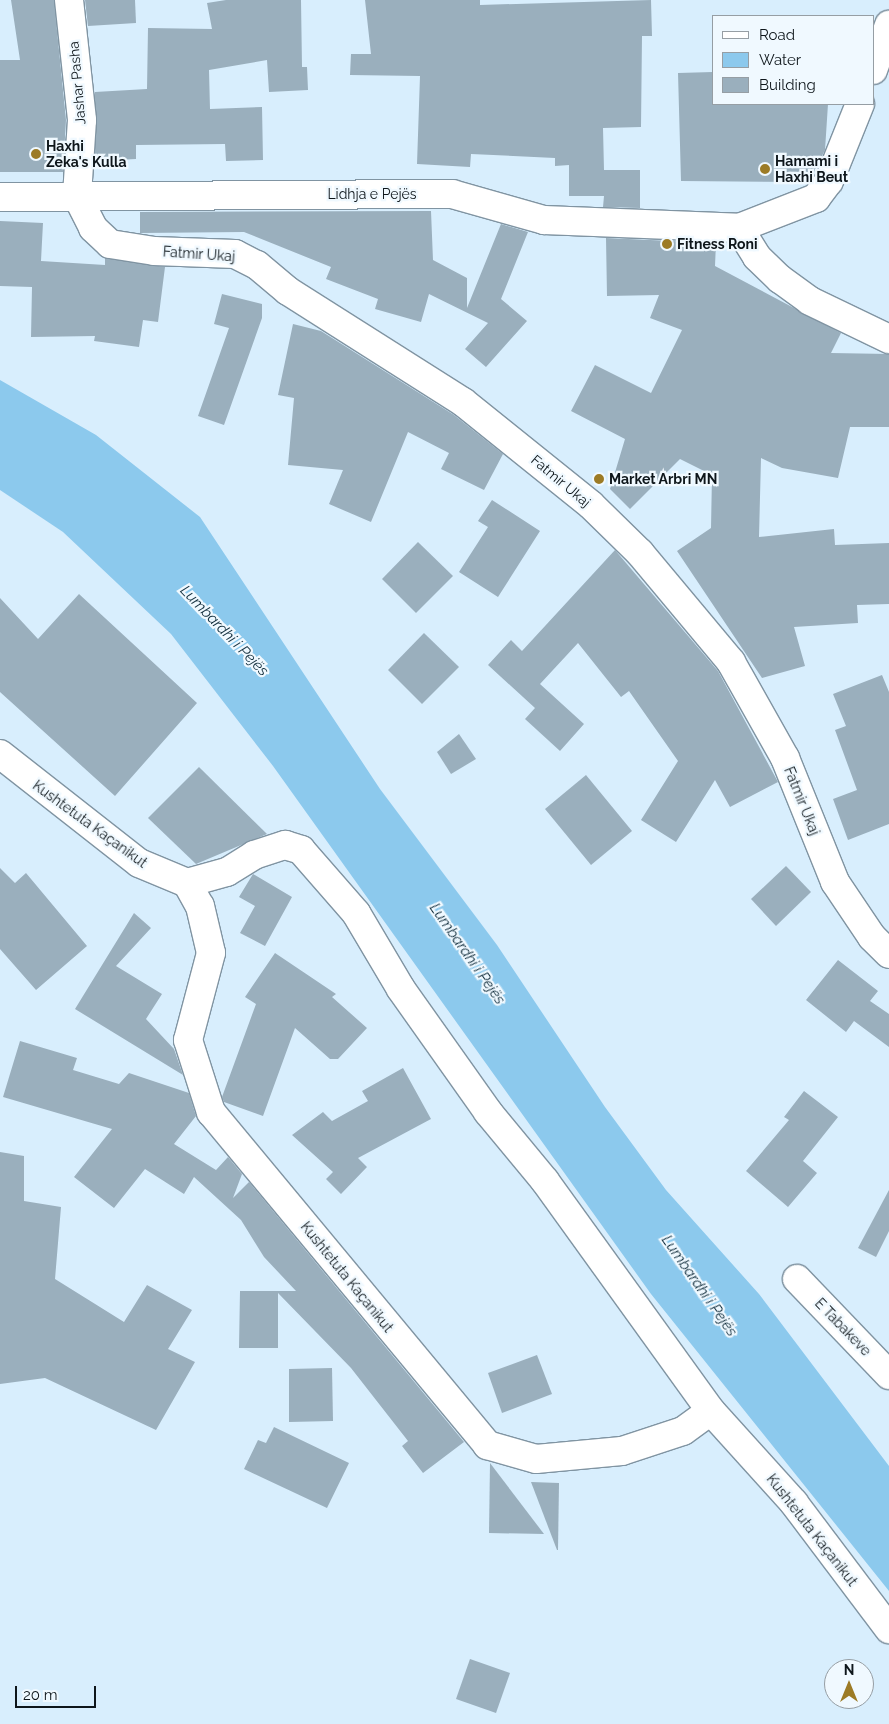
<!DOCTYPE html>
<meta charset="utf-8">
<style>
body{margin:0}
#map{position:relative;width:889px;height:1724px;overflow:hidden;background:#d8eefd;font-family:Raleway,sans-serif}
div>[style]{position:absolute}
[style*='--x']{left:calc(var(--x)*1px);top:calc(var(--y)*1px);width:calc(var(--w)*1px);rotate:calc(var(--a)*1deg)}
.water>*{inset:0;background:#8cc9ed}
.building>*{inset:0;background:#9aafbd}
.roads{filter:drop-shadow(1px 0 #8094a2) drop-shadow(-1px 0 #8094a2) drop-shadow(0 1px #8094a2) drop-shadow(0 -1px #8094a2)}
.minor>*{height:28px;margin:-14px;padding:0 14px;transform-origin:14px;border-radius:14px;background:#fff}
.dots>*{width:14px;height:14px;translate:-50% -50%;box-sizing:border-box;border:2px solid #f0f9ff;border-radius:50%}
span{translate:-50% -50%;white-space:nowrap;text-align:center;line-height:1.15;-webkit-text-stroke:4.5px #f0f9ff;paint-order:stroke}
.street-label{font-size:14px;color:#0e161b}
.poi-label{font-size:14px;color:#0e161b;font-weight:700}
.left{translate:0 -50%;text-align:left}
.water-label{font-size:15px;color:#132f3e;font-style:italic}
.legend{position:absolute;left:712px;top:15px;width:162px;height:90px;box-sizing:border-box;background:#f0f9ff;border:1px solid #969ea4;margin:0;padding:6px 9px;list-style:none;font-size:15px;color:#0e161b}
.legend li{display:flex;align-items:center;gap:10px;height:25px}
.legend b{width:25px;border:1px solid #969ea4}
.north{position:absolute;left:824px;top:1659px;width:50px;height:50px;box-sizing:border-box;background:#f0f9ff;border:1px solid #969ea4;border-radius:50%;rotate:0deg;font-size:14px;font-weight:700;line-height:20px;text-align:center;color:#0e161b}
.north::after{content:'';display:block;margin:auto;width:18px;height:22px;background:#9c7b26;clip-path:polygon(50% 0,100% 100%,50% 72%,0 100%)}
.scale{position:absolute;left:15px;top:1686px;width:81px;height:22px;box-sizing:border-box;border:2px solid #0e161b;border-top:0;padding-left:6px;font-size:15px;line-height:18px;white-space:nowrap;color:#0e161b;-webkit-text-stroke:4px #f0f9ff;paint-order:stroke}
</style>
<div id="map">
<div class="water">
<i style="clip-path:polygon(0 380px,96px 435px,200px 517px,380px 789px,497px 945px,605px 1107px,666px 1190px,759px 1294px,889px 1466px,889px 1591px,651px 1294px,273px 766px,171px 634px,63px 532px,0 490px)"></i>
</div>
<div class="building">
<i style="clip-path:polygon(11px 0,54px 0,66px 120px,63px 172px,0 172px,0 60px,20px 60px)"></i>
<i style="clip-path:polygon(85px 0,135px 0,136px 23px,88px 26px)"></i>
<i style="clip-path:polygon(226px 0,301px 0,302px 67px,307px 67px,308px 90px,269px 92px,267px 60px,209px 70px,210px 109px,262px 107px,263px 160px,226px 161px,225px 144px,136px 145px,136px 159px,95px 161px,95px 92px,147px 89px,148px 28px,212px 29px,207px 3px)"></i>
<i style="clip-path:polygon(365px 0,480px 0,480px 5px,651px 0,652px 36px,642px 36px,641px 127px,603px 128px,604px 170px,640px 170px,640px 208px,603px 207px,604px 196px,569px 196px,569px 165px,555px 166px,555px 158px,471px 154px,470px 167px,417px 164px,420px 76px,350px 75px,351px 54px,371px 54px)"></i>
<i style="clip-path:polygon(713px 72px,713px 104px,828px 104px,825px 150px,809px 182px,681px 181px,678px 73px)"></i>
<i style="clip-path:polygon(431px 211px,433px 260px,467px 278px,467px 308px,501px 224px,528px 232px,501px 299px,527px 321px,486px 367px,465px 349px,488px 323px,429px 294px,421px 322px,375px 309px,378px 299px,326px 279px,331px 267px,244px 232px,140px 233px,140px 212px)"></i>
<i style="clip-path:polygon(0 221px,43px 223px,41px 261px,105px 265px,105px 258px,165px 267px,158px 322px,143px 320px,139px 347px,94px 341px,95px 336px,31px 337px,32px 287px,0 286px)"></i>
<i style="clip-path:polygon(606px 238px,716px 243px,715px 266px,841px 333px,831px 353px,889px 354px,889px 427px,850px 427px,838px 478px,782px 468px,761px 458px,759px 537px,834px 529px,835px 545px,889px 543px,889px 604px,857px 605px,858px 623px,794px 627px,805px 666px,762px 678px,677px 551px,711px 528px,712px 475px,680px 459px,630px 509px,610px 489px,625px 439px,571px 411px,595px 365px,651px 393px,682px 330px,650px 318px,659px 295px,607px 296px)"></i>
<i style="clip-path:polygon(222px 294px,262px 304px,262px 318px,224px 425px,198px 416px,229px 328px,214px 324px)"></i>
<i style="clip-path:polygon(293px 324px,321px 331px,454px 415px,503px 454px,484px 490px,441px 469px,449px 453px,408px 432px,371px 522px,329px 504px,343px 470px,288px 465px,294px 398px,278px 395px)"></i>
<i style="clip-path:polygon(492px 500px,540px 531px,498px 597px,459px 572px,488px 527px,478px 521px)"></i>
<i style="clip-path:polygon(418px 542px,453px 576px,416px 613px,382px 579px)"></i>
<i style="clip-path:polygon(615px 550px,718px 671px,778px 782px,730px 807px,715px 780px,676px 842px,641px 820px,678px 761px,629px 691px,621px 697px,578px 643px,540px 684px,584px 724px,560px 751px,525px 719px,535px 708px,488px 665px,511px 640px,522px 651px)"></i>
<i style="clip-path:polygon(79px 594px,197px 703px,115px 796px,0 692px,0 598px,38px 639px)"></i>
<i style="clip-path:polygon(424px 633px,459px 667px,422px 704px,388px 670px)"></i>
<i style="clip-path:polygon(882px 675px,889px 692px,889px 824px,848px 840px,833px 799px,857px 790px,835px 730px,846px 726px,833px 694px)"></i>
<i style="clip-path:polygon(459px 734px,476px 759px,451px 774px,437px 752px)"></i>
<i style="clip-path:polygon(199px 767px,267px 834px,196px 864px,148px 818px)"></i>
<i style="clip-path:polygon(586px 775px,632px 831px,591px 865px,545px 809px)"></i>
<i style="clip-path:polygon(786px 866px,811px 892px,776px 926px,751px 899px)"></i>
<i style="clip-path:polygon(0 868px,15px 883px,26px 873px,87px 946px,36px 990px,0 949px)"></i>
<i style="clip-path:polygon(253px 874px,292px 897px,265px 946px,240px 933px,255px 906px,239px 897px)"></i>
<i style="clip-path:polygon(134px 913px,151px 928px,116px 966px,162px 994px,146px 1019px,174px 1049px,183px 1075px,75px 1009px)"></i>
<i style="clip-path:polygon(275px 953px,336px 994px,332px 997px,367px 1028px,338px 1059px,330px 1059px,295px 1028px,263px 1116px,224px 1102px,222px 1097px,256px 1004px,245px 997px)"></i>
<i style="clip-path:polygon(838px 960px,878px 991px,870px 1001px,889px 1014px,889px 1047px,854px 1021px,846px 1032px,806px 1000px)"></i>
<i style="clip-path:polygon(20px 1041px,77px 1058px,73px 1070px,119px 1084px,129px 1073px,189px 1093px,196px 1116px,174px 1144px,216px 1170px,228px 1157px,242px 1174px,233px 1198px,249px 1182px,464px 1442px,423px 1473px,402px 1446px,408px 1441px,351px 1368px,278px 1293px,278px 1348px,239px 1348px,240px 1291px,296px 1291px,264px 1257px,241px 1220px,194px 1177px,184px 1194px,145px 1169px,114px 1208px,74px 1177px,112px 1129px,3px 1097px)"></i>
<i style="clip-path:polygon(403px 1068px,431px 1119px,358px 1158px,367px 1167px,341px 1194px,326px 1179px,333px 1172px,292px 1135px,323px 1112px,332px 1121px,368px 1101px,362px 1091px)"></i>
<i style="clip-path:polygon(804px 1091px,838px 1117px,803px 1161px,817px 1173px,788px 1207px,746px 1171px,789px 1120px,784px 1117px)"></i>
<i style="clip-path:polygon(0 1152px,24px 1156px,24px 1201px,61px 1207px,55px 1279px,124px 1322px,147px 1285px,192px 1310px,168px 1349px,195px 1362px,156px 1430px,45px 1378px,0 1384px)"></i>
<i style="clip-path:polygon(889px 1190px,889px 1231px,876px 1257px,858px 1248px)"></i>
<i style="clip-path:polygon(537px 1355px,552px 1394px,502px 1413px,488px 1373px)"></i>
<i style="clip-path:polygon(332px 1368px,333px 1421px,289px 1422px,289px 1369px)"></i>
<i style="clip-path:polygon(274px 1427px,349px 1463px,327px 1508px,244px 1469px,258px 1440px,266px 1443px)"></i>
<i style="clip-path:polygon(490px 1463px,544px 1534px,489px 1533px)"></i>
<i style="clip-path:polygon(531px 1482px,559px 1483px,558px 1550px,557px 1550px)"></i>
<i style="clip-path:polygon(470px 1659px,510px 1673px,496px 1713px,456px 1699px)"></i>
</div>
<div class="roads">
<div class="minor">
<i style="--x:69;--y:0;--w:121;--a:83.8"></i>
<i style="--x:82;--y:120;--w:76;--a:93.8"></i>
<i style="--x:77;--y:196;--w:36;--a:63"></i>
<i style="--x:93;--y:228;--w:23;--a:43"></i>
<i style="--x:110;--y:244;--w:45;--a:9"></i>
<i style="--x:154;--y:251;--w:81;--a:2.1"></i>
<i style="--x:235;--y:254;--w:25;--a:27"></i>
<i style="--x:257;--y:265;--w:40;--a:40"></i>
<i style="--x:288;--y:291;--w:207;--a:32.4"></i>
<i style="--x:463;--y:402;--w:164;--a:38.8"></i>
<i style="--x:591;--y:505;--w:69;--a:44.4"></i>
<i style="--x:640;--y:553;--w:142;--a:50.1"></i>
<i style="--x:731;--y:662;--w:110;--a:60.6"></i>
<i style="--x:785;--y:758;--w:134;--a:68"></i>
<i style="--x:835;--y:882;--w:66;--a:56.1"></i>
<i style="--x:872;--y:937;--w:24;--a:45"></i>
<i style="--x:873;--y:70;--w:48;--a:-70.4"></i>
<i style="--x:0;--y:197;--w:452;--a:-0.4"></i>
<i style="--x:452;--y:194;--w:96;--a:15.8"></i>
<i style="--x:544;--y:220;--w:195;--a:2.3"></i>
<i style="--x:739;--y:228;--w:83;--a:-21.3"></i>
<i style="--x:816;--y:198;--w:21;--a:-53"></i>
<i style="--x:829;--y:181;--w:83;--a:-68.1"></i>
<i style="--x:739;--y:228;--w:34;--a:58"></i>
<i style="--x:757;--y:257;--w:32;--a:44"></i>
<i style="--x:780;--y:279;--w:37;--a:36"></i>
<i style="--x:810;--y:301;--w:88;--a:25.7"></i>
<i style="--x:0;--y:754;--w:177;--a:38.1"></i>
<i style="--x:139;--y:863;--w:52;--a:22.6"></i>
<i style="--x:187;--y:883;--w:41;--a:-15.4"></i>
<i style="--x:227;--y:872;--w:32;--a:-32"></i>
<i style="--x:254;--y:855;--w:33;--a:-18"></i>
<i style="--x:285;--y:845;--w:17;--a:17"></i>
<i style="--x:301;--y:850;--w:84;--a:48.9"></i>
<i style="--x:356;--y:913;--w:88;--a:59.4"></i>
<i style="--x:401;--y:989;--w:151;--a:54.7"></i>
<i style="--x:488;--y:1112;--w:89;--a:50.4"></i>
<i style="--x:545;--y:1181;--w:284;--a:54.2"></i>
<i style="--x:711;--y:1411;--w:124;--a:47.9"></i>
<i style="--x:794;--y:1503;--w:158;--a:53"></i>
<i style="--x:187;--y:883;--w:26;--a:61"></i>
<i style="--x:200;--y:906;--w:48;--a:76.8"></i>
<i style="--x:211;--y:953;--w:90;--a:104.8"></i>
<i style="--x:188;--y:1040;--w:76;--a:72.3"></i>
<i style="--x:211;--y:1112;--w:433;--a:50.3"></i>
<i style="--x:487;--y:1445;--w:51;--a:15.9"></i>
<i style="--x:536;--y:1459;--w:86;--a:-5.3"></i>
<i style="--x:622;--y:1451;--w:64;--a:-18.2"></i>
<i style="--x:683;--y:1431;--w:34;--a:-36"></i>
<i style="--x:797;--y:1279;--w:133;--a:46.2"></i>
</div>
</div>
<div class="dots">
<i style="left:36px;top:154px;background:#9c7b26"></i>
<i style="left:765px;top:169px;background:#9c7b26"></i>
<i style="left:667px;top:244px;background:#9c7b26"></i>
<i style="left:599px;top:479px;background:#9c7b26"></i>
</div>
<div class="street-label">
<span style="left:77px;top:83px;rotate:-95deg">Jashar Pasha</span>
<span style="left:372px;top:194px">Lidhja e Pejës</span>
<span style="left:199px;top:254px;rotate:4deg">Fatmir Ukaj</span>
<span style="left:561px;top:481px;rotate:40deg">Fatmir Ukaj</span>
<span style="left:802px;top:801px;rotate:68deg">Fatmir Ukaj</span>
<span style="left:90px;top:824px;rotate:36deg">Kushtetuta Kaçanikut</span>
<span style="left:347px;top:1277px;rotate:51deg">Kushtetuta Kaçanikut</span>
<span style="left:843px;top:1327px;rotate:46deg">E Tabakeve</span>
<span style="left:812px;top:1530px;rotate:52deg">Kushtetuta Kaçanikut</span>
</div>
<div class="poi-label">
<span class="left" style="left:46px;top:154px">Haxhi<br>Zeka's Kulla</span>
<span class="left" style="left:775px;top:169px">Hamami i<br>Haxhi Beut</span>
<span class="left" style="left:677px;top:244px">Fitness Roni</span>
<span class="left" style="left:609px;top:479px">Market Arbri MN</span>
</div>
<div class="water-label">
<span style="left:224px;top:631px;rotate:46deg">Lumbardhi i Pejës</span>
<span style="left:467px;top:954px;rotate:55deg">Lumbardhi i Pejës</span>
<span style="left:699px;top:1286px;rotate:55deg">Lumbardhi i Pejës</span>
</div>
<ul class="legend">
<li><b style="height:6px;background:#fff"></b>Road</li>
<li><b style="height:14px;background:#8cc9ed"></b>Water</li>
<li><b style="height:14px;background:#9aafbd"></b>Building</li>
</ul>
<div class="north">N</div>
<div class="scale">20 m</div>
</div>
